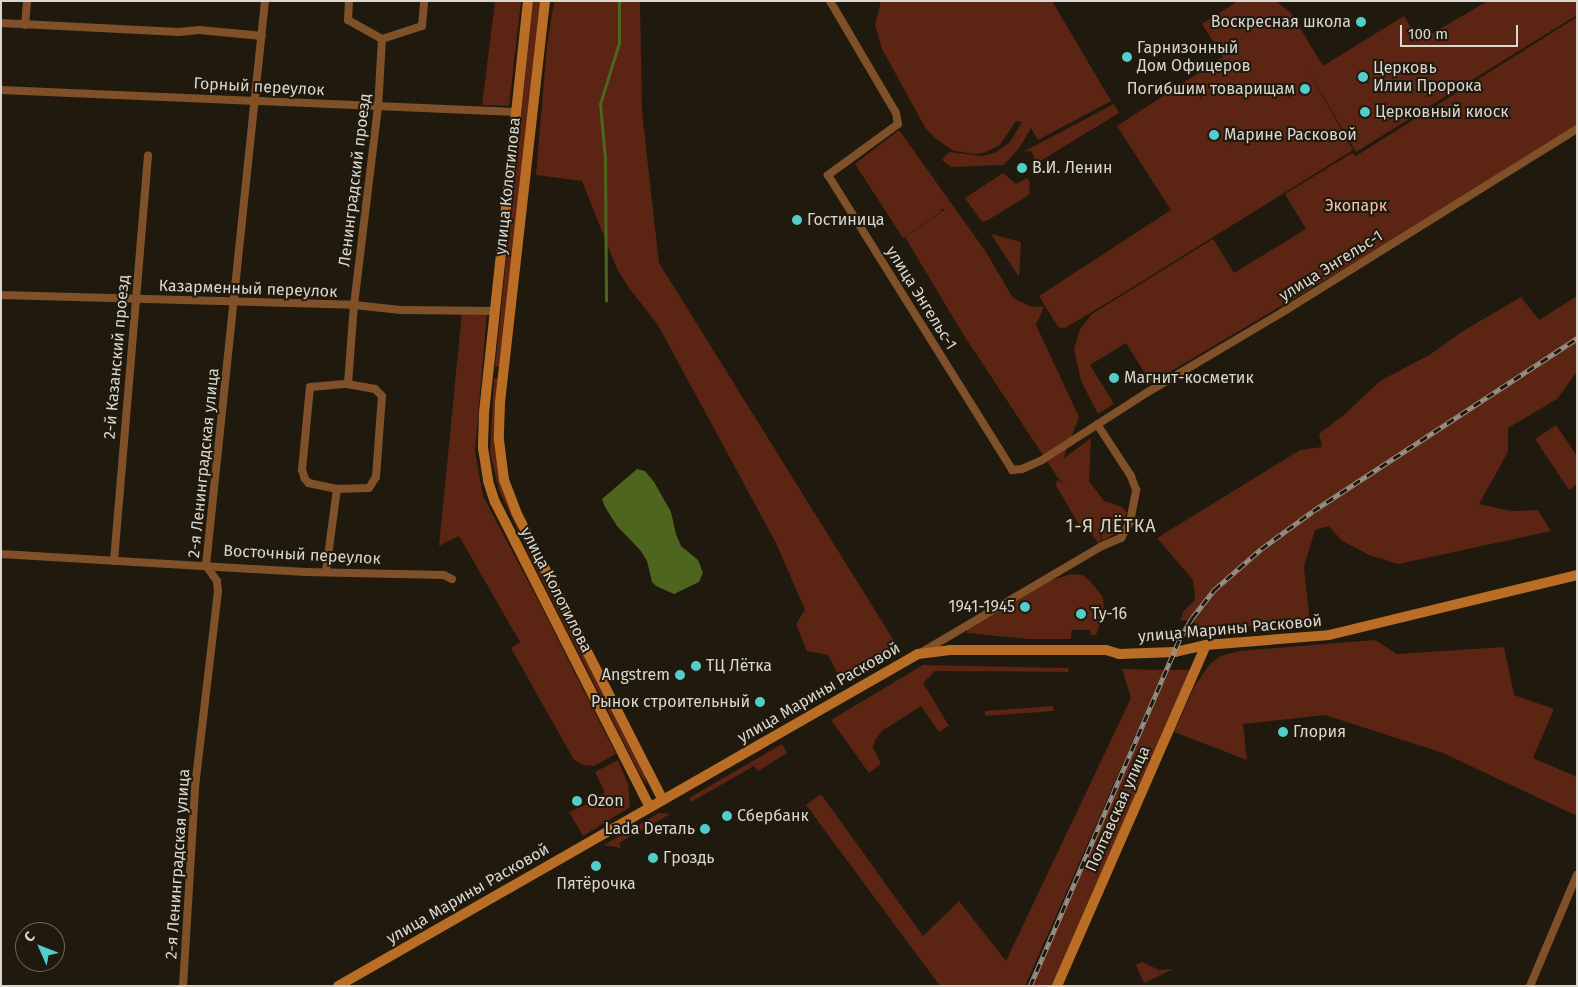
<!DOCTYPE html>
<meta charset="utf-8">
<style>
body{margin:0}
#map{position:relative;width:1578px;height:987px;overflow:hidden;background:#201a0e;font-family:"Fira Sans",sans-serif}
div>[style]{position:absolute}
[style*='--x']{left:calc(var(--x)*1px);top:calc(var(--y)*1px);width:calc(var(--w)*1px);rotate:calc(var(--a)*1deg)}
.green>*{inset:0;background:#5b2413}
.water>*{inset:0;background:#4d651d}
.stream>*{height:2.5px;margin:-1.25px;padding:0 1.25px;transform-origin:1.25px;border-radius:1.25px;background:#4d651d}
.street>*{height:8px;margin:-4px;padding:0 4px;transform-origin:4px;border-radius:4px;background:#805128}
.secondary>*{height:10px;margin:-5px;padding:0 5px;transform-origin:5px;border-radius:5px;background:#ba6e25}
.rail>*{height:4.5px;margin-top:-2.25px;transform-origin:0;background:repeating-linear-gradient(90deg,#201a0e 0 8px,#959187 0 16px);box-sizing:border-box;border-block:1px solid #959187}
.dots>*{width:14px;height:14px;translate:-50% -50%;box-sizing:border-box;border:2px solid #201a0e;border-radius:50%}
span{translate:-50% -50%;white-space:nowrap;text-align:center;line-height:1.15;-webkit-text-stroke:4px #201a0e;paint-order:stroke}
.poi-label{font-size:16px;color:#dbd7cf}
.right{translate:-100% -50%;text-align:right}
.left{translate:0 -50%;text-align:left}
.street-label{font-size:16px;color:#dbd7cf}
.park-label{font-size:16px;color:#f5c1b2}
.neighbourhood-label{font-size:18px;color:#dcd3c4;letter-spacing:1px}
.frame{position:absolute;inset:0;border:2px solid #dbd7cf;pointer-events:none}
.north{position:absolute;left:15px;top:922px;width:50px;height:50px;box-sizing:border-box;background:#201a0e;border:1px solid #6b665b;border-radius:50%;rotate:314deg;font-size:14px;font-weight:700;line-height:20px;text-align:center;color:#dbd7cf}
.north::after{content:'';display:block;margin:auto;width:18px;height:22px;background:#53cdca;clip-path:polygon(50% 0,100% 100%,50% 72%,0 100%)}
.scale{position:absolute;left:1400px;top:25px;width:118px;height:22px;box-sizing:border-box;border:2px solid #dbd7cf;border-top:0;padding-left:6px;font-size:15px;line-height:18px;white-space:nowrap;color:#dbd7cf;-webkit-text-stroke:4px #201a0e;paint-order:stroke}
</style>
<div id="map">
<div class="green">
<i style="clip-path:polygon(495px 1px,521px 1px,509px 106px,482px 105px)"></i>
<i style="clip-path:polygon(533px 1px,540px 1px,501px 367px,495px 367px)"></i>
<i style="clip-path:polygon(554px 1px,640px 1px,642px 112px,659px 263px,896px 644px,839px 676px,828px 655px,807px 651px,796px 624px,805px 610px,776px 543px,658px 325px,629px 288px,617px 269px,582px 181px,536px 175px,547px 45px)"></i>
<i style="clip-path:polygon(881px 1px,1052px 1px,1111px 101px,1038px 140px,1031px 128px,1020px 147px,1004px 165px,951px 167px,942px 160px,949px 152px,981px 156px,995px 153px,1010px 142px,1022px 122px,1016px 121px,1000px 145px,984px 153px,975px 154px,954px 151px,936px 139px,926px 129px,882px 49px,875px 25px)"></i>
<i style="clip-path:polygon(1238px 1px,1276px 1px,1291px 13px,1323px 66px,1404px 16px,1419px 41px,1488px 1px,1577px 1px,1577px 15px,1356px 152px,1306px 67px,1353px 150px,1120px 295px,1065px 328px,1058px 327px,1039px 296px,1171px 210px,1117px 126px,1223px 57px,1202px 24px)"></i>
<i style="clip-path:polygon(1577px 17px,1577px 124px,1408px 231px,1151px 383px,1126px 343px,1090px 365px,1114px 404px,1098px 414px,1081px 381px,1074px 349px,1080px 329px,1092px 314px,1213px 239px,1234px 273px,1306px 229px,1285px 194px,1352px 153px,1356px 156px)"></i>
<i style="clip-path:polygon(1114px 104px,1119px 113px,1037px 163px,1031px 151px,1023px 152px)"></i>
<i style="clip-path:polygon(899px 130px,986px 252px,1013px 298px,1030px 306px,1044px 307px,1036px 325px,1079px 417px,1063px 459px,1091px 438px,1089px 481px,1104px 501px,1122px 507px,1127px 513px,1117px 533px,1102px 541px,1101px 530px,1096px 527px,1100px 530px,1101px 540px,1098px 543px,1089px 530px,1078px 523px,1055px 484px,1058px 480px,1065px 484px,1058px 478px,963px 334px,905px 237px,946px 209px,940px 209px,942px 211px,903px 238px,855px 164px)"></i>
<i style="clip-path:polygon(1003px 173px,1016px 184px,1027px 178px,1030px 182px,1029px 195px,988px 220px,982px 222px,965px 198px)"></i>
<i style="clip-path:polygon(991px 234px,1021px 242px,1019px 277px)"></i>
<i style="clip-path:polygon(1577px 296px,1576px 373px,1557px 399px,1508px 428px,1508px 452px,1479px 504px,1511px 511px,1538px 510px,1551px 531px,1398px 564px,1369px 555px,1341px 540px,1329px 526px,1315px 530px,1304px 567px,1310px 623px,1195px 629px,1195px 622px,1180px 620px,1184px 611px,1194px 601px,1195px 594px,1193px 580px,1157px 538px,1300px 450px,1322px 447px,1319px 434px,1345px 414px,1380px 381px,1431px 354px,1463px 331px,1521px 297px,1539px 320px)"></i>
<i style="clip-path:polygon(462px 312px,487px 313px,475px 451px,483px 496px,539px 602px,616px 754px,594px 766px,583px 765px,574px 760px,511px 648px,520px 642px,459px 536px,439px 546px)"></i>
<i style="clip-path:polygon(494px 378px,501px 379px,504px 485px,644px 770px,647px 785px,638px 771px,531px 558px,499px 490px,490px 453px)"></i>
<i style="clip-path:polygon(1556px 425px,1577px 456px,1577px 484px,1569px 490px,1535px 439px)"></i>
<i style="clip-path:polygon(1071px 574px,1082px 575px,1089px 580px,1103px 597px,1104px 613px,1096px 635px,1091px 635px,1090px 630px,1072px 630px,1071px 639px,1028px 639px,967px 633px,967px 629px,1049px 581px)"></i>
<i style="clip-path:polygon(1375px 640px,1397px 654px,1504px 647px,1514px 695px,1554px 709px,1533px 758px,1577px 777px,1577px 816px,1443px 753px,1325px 715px,1243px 724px,1247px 760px,1174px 732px,1195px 685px,1210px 664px,1221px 656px,1239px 651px)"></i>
<i style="clip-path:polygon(923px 665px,1069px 668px,1068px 672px,935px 671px,923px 683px,949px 726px,939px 732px,921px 706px,882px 731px,875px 740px,873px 748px,881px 764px,869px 773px,831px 720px)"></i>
<i style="clip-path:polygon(1122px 669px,1164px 670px,1025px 986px,940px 986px,806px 805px,821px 794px,923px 936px,959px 901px,1006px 961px,1131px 698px)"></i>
<i style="clip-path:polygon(1169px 670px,1190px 670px,1052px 986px,1031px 986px)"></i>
<i style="clip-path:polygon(1053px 706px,1054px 711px,985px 716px,985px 711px)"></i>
<i style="clip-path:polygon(782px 744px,787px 753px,758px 771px,754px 766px,691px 802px,689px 798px)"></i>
<i style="clip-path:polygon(618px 760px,628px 784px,630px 807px,583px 836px,569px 812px,588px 804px,605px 792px,595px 772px)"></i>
<i style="clip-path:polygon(659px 813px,670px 814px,619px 843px,621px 848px,604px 845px)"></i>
<i style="clip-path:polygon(1142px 962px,1159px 970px,1173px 969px,1144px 983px,1136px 965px)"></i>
</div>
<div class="water">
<i style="clip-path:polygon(637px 469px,645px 471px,654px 482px,671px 512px,676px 534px,681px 546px,698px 560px,703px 573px,699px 582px,674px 594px,656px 586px,652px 582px,647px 561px,641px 551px,617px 526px,605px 507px,602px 499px)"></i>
</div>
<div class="stream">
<i style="--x:606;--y:301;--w:142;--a:-90.4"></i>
<i style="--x:605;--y:159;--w:55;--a:-95.2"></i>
<i style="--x:600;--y:104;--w:64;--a:-72.7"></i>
<i style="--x:619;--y:43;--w:42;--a:-90"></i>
</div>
<div class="street">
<i style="--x:830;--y:1;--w:130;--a:59.5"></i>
<i style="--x:896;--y:113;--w:11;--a:80"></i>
<i style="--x:898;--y:124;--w:87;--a:143.9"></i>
<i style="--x:828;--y:175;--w:348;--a:58"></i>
<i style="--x:1012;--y:470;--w:10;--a:-6"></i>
<i style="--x:1022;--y:469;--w:22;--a:-24"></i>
<i style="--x:1042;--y:460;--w:126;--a:-32.7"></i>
<i style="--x:1148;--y:392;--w:161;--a:-30.7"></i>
<i style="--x:1286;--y:310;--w:343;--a:-31.9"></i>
<i style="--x:1;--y:23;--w:178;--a:2.9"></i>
<i style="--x:179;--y:32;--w:20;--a:-6"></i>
<i style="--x:199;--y:30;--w:63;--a:5.4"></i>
<i style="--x:25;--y:25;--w:24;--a:-85"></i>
<i style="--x:382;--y:39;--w:42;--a:-18"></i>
<i style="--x:422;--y:26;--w:25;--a:-85"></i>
<i style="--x:1;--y:90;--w:515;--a:2.45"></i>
<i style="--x:1;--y:295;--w:353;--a:1.6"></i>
<i style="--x:354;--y:305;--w:47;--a:6.1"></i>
<i style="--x:401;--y:310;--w:93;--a:0.6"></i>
<i style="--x:337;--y:489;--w:32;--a:-2"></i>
<i style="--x:369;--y:488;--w:13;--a:-58"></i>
<i style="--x:376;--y:477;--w:81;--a:-85.8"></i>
<i style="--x:382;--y:396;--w:10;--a:-135"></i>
<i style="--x:375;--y:389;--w:27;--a:-170"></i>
<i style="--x:1;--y:554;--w:305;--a:3.4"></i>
<i style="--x:305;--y:572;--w:139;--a:1.2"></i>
<i style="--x:444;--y:575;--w:9;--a:27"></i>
<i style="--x:114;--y:561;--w:407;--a:-85.2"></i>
<i style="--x:326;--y:571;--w:83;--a:-82.4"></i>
<i style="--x:337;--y:489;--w:29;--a:-168"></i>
<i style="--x:309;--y:483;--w:6;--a:-135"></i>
<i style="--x:305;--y:479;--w:9;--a:-108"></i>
<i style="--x:302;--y:470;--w:83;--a:-84.5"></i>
<i style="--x:310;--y:387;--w:38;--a:-5"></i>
<i style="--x:348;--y:384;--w:79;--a:-85.7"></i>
<i style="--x:354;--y:305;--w:198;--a:-83.1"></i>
<i style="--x:378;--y:108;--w:69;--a:-86.7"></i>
<i style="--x:382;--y:39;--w:39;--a:-151"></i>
<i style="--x:348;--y:20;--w:19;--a:-87"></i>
<i style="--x:922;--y:652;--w:209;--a:-30.5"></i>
<i style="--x:1102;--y:546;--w:21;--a:-23"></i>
<i style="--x:1121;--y:538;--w:18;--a:-61"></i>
<i style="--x:1130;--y:522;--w:33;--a:-79"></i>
<i style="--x:1136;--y:490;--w:15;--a:-110"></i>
<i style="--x:1131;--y:476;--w:62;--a:-123.2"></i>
<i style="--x:183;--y:986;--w:199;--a:-86.5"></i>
<i style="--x:195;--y:787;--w:197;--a:-83.3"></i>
<i style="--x:218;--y:591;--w:10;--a:-96"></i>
<i style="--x:217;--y:581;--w:19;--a:-125"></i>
<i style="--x:206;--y:565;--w:567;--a:-84.03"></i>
<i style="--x:1530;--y:986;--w:121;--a:-67.1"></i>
</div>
<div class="secondary">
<i style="--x:528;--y:1;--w:416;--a:96.1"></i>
<i style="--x:484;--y:415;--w:33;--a:92"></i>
<i style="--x:483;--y:448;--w:33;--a:81"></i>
<i style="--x:488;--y:481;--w:22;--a:72"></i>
<i style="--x:495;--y:502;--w:342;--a:63.1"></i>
<i style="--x:545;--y:1;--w:405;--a:96.4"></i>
<i style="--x:500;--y:403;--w:37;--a:92"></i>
<i style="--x:499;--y:440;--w:40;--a:82.9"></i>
<i style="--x:504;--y:480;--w:34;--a:69"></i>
<i style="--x:516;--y:512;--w:323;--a:63"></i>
<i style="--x:338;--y:986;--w:668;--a:-29.79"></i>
<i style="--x:918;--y:654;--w:32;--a:-7"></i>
<i style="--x:950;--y:650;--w:156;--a:0"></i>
<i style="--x:1106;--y:650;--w:14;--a:17"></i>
<i style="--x:1119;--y:654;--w:56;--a:-2"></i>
<i style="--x:1175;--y:652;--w:32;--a:-13"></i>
<i style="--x:1206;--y:645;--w:123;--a:-4.6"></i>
<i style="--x:1329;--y:635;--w:255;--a:-13.6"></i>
<i style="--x:1057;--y:986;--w:372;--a:-66.4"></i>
</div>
<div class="rail">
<i style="--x:1030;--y:986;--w:379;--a:-66.7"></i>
<i style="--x:1180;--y:638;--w:23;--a:-59"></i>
<i style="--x:1192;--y:618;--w:36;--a:-52"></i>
<i style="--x:1214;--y:590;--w:62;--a:-41.1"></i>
<i style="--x:1261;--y:549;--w:64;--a:-36.2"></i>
<i style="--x:1313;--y:511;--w:316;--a:-33.2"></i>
</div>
<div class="dots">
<i style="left:1361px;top:22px;background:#53cdca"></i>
<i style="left:1127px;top:57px;background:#53cdca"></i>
<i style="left:1363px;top:77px;background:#53cdca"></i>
<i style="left:1305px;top:89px;background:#53cdca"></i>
<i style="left:1365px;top:112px;background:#53cdca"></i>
<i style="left:1214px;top:135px;background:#53cdca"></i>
<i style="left:1022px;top:168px;background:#53cdca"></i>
<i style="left:797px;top:220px;background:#53cdca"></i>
<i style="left:1114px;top:378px;background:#53cdca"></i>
<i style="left:1025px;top:607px;background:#53cdca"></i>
<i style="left:1081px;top:614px;background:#53cdca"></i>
<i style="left:696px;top:666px;background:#53cdca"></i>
<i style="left:680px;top:675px;background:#53cdca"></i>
<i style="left:760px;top:702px;background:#53cdca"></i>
<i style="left:1283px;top:732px;background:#53cdca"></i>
<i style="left:577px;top:801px;background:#53cdca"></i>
<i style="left:727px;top:816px;background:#53cdca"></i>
<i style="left:705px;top:829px;background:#53cdca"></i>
<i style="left:653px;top:858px;background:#53cdca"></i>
<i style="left:596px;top:866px;background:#53cdca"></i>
</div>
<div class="poi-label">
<span class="right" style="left:1351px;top:22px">Воскресная школа</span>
<span class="left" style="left:1137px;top:57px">Гарнизонный<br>Дом Офицеров</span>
<span class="left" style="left:1373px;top:77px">Церковь<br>Илии Пророка</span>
<span class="right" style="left:1295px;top:89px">Погибшим товарищам</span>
<span class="left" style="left:1375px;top:112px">Церковный киоск</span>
<span class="left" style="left:1224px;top:135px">Марине Расковой</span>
<span class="left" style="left:1032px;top:168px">В.И. Ленин</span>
<span class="left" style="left:807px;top:220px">Гостиница</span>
<span class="left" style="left:1124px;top:378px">Магнит-косметик</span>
<span class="right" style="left:1015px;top:607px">1941-1945</span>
<span class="left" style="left:1091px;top:614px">Ту-16</span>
<span class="left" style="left:706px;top:666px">ТЦ Лётка</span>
<span class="right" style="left:670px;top:675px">Angstrem</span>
<span class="right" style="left:750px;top:702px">Рынок строительный</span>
<span class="left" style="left:1293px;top:732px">Глория</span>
<span class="left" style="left:587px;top:801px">Ozon</span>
<span class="left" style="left:737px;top:816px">Сбербанк</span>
<span class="right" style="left:695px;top:829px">Lada Dеталь</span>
<span class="left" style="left:663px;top:858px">Гроздь</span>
<span style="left:596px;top:884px">Пятёрочка</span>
</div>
<div class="street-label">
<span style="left:259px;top:87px;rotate:3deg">Горный переулок</span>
<span style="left:355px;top:180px;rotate:-83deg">Ленинградский проезд</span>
<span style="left:508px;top:186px;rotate:-84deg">улица Колотилова</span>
<span style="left:1331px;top:266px;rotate:-32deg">улица Энгельс-1</span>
<span style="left:248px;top:289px;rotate:2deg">Казарменный переулок</span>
<span style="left:921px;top:298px;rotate:58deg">улица Энгельс-1</span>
<span style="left:117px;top:357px;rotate:-85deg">2-й Казанский проезд</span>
<span style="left:204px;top:463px;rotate:-84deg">2-я Ленинградская улица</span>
<span style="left:302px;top:555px;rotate:3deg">Восточный переулок</span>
<span style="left:556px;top:590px;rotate:63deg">улица Колотилова</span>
<span style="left:1230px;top:629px;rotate:-5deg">улица Марины Расковой</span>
<span style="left:819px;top:693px;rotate:-30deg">улица Марины Расковой</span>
<span style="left:1118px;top:809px;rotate:-66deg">Полтавская улица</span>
<span style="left:178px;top:864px;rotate:-86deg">2-я Ленинградская улица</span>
<span style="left:468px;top:894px;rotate:-30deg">улица Марины Расковой</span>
</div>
<div class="park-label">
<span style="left:1356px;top:206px">Экопарк</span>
</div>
<div class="neighbourhood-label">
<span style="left:1111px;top:526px">1-Я ЛЁТКА</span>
</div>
<div class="frame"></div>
<div class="north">С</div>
<div class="scale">100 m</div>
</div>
